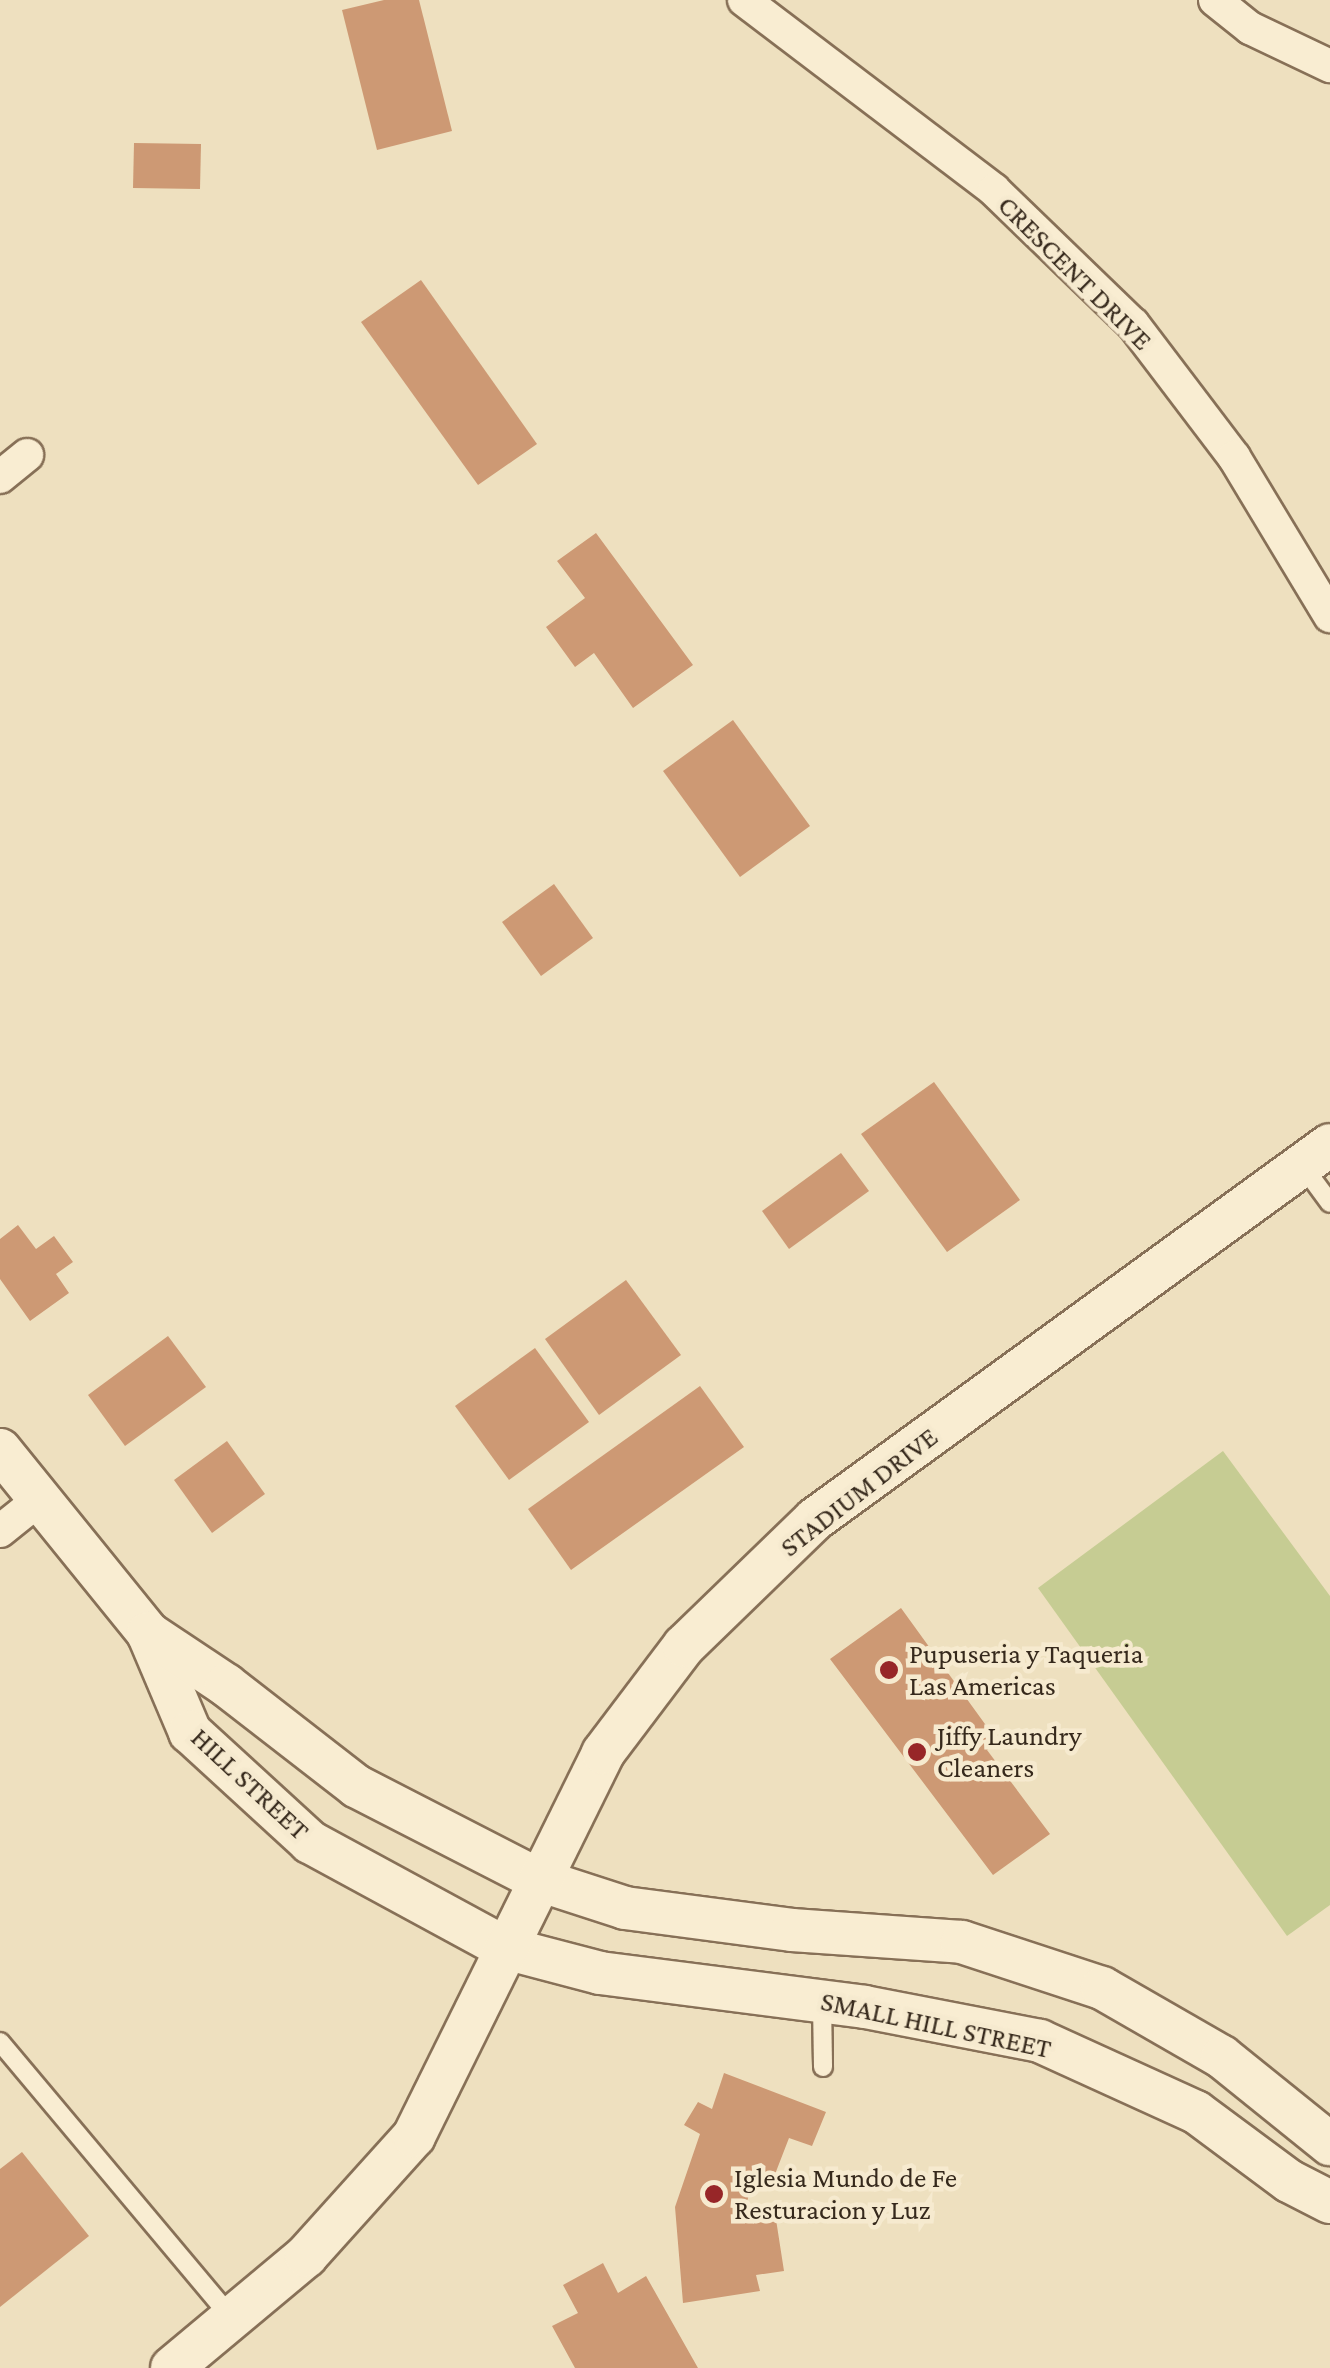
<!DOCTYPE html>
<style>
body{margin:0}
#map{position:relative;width:1330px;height:2368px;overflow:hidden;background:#eee0bf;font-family:"Crimson Pro",serif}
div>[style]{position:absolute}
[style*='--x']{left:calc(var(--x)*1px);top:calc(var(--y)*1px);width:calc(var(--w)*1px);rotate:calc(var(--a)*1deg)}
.green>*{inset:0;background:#c6cc93}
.building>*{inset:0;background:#cd9974}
.roads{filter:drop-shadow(2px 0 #877057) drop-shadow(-2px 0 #877057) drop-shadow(0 2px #877057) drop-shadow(0 -2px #877057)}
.service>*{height:18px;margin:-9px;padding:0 9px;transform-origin:9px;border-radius:9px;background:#f9edd2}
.minor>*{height:32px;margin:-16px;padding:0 16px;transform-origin:16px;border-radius:16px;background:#f9edd2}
.tertiary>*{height:42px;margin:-21px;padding:0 21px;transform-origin:21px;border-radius:21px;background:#f9edd2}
.dots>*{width:28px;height:28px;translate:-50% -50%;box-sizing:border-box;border:5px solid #f6eacf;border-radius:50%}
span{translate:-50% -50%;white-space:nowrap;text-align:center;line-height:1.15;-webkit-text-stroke:9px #f6eacf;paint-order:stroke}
.street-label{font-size:28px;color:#36291c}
.poi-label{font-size:28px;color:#36291c}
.left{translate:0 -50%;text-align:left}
</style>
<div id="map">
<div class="green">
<i style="clip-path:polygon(1223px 1451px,1330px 1596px,1330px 1905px,1287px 1936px,1038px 1588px)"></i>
</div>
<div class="building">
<i style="clip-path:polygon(384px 0,419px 0,452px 131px,377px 150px,342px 10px)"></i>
<i style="clip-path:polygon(134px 143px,201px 144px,200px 189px,133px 188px)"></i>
<i style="clip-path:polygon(421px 280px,537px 444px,478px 485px,361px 322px)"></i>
<i style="clip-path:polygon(596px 533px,693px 665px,633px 708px,594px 653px,575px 667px,546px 627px,585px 598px,557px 561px)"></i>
<i style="clip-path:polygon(733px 720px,810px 826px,740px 877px,663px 771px)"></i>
<i style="clip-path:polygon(554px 884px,593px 938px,541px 976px,502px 922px)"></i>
<i style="clip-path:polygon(934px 1082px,1020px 1200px,947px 1252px,861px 1134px)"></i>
<i style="clip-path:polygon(841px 1153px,869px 1191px,789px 1249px,762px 1211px)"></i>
<i style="clip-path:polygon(18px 1225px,36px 1249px,54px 1236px,73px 1262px,56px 1274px,69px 1293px,30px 1321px,0 1279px,0 1239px)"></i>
<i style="clip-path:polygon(626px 1280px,681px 1355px,599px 1415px,545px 1339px)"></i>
<i style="clip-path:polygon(168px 1336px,206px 1387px,125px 1446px,88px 1395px)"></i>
<i style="clip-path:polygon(535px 1348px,589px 1422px,509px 1480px,455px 1406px)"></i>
<i style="clip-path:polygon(700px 1386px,744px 1447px,571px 1570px,528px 1509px)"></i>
<i style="clip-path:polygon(227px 1441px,265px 1494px,212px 1533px,174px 1480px)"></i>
<i style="clip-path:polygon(901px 1608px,998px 1742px,987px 1750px,1050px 1834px,993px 1875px,830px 1659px)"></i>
<i style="clip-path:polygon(724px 2073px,826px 2112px,812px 2146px,789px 2138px,772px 2182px,754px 2176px,742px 2220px,775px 2213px,784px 2271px,756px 2275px,760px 2291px,683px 2303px,675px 2207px,700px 2134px,684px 2125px,698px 2102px,712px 2109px)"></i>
<i style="clip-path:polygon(22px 2152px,89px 2236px,0 2307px,0 2169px)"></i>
<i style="clip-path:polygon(603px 2263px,618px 2293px,646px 2276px,698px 2368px,575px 2368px,552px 2326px,578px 2313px,563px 2285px)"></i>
</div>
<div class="roads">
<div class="service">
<i style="--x:1302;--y:1165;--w:47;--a:53.6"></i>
<i style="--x:822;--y:2002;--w:65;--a:89.1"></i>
<i style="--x:0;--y:2042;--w:359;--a:50"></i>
</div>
<div class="minor">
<i style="--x:744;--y:0;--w:314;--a:37.2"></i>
<i style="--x:994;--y:190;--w:193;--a:44"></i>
<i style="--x:1133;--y:324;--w:167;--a:52.8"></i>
<i style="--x:1234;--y:457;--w:186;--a:58.9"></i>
<i style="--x:1215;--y:0;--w:45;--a:38.7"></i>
<i style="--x:1250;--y:28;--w:89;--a:25.4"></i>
<i style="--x:0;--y:477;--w:35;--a:-39"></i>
<i style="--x:0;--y:1531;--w:51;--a:-38.7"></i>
</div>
<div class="tertiary">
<i style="--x:0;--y:1450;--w:235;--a:51"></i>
<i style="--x:148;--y:1633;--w:108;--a:67"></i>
<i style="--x:190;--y:1732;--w:163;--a:42.5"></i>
<i style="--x:310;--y:1842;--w:222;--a:28.5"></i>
<i style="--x:505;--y:1948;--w:98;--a:14.7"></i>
<i style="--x:600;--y:1973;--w:267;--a:7.3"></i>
<i style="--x:865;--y:2007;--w:178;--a:11"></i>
<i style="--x:1040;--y:2041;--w:171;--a:24.5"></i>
<i style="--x:1196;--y:2112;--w:116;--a:36.6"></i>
<i style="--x:1289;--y:2181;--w:46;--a:27.1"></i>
<i style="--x:148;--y:1633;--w:94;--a:33.7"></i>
<i style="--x:226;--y:1685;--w:165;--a:37.8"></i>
<i style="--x:356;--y:1786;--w:206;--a:27.2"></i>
<i style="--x:539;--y:1880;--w:90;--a:18"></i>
<i style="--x:625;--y:1908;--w:168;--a:7.5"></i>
<i style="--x:792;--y:1930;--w:170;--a:4"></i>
<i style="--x:962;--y:1942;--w:147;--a:18.2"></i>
<i style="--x:1102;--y:1988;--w:138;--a:29.9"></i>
<i style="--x:1222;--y:2057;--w:139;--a:38.9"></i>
<i style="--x:172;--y:2368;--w:175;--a:-39.9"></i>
<i style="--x:306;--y:2256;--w:161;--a:-48"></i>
<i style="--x:414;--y:2136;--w:427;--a:-63.7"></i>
<i style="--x:603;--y:1753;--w:134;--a:-52.9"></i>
<i style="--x:684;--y:1646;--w:182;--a:-44.1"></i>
<i style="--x:815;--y:1519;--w:636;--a:-35.99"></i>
</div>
</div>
<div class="dots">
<i style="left:889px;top:1670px;background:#972628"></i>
<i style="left:917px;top:1752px;background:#972628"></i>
<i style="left:714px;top:2194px;background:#972628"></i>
</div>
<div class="street-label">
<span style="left:1075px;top:273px;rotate:45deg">CRESCENT DRIVE</span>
<span style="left:859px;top:1492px;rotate:-38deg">STADIUM DRIVE</span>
<span style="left:250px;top:1784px;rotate:43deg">HILL STREET</span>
<span style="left:936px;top:2025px;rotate:12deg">SMALL HILL STREET</span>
</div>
<div class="poi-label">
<span class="left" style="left:909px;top:1670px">Pupuseria y Taqueria<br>Las Americas</span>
<span class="left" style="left:937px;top:1752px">Jiffy Laundry<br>Cleaners</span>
<span class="left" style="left:734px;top:2194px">Iglesia Mundo de Fe<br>Resturacion y Luz</span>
</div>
</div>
